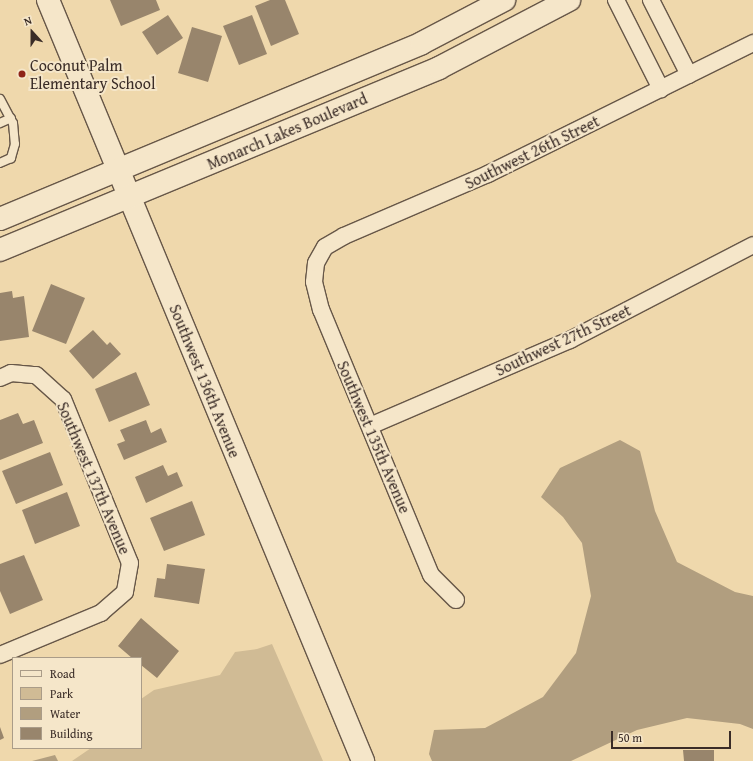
<!DOCTYPE html>
<style>
body{margin:0}
#map{position:relative;width:753px;height:761px;overflow:hidden;background:#efd8ac;font-family:"Gentium Book Plus",serif}
div>[style]{position:absolute}
[style*='--x']{left:calc(var(--x)*1px);top:calc(var(--y)*1px);width:calc(var(--w)*1px);rotate:calc(var(--a)*1deg)}
.green>*{inset:0;background:#d0bb95}
.water>*{inset:0;background:#b19e7f}
.building>*{inset:0;background:#98856c}
.roads{filter:drop-shadow(1px 0 #675748) drop-shadow(-1px 0 #675748) drop-shadow(0 1px #675748) drop-shadow(0 -1px #675748)}
.lane>*{height:8px;margin:-4px;padding:0 4px;transform-origin:4px;border-radius:4px;background:#f5e6c9}
.street>*{height:16px;margin:-8px;padding:0 8px;transform-origin:8px;border-radius:8px;background:#f5e6c9}
.secondary>*{height:22px;margin:-11px;padding:0 11px;transform-origin:11px;border-radius:11px;background:#f5e6c9}
.dots>*{width:11px;height:11px;translate:-50% -50%;box-sizing:border-box;border:2px solid #f5e6c9;border-radius:50%}
span{translate:-50% -50%;white-space:nowrap;text-align:center;line-height:1.15;-webkit-text-stroke:4px #f5e6c9;paint-order:stroke}
.poi-label{font-size:16px;color:#3a2c27}
.left{translate:0 -50%;text-align:left}
.street-label{font-size:16px;color:#3a2c27}
.legend{position:absolute;left:12px;top:657px;width:130px;height:92px;box-sizing:border-box;background:#f5e6c9;border:1px solid #aa9c88;margin:0;padding:5px 7px;list-style:none;font-size:12px;color:#3a2c27}
.legend li{display:flex;align-items:center;gap:8px;height:20px}
.legend b{width:20px;border:1px solid #aa9c88}
.north{position:absolute;left:12px;top:12px;width:40px;height:40px;-webkit-text-stroke:3px #f5e6c9;paint-order:stroke;rotate:339deg;font-size:11px;font-weight:700;line-height:16px;text-align:center;color:#3a2c27}
.north::after{content:'';display:block;margin:auto;width:14px;height:18px;background:#3a2c27;clip-path:polygon(50% 0,100% 100%,50% 72%,0 100%)}
.scale{position:absolute;left:611px;top:731px;width:120px;height:18px;box-sizing:border-box;border:2px solid #3a2c27;border-top:0;padding-left:5px;font-size:12px;line-height:14px;white-space:nowrap;color:#3a2c27;-webkit-text-stroke:3px #f5e6c9;paint-order:stroke}
</style>
<div id="map">
<div class="green">
<i style="clip-path:polygon(272px 644px,323px 761px,72px 761px,91px 748px,141px 748px,141px 699px,154px 690px,220px 675px,235px 652px,257px 649px)"></i>
</div>
<div class="water">
<i style="clip-path:polygon(620px 440px,640px 451px,655px 511px,677px 562px,735px 592px,753px 596px,753px 729px,740px 724px,687px 718px,637px 730px,571px 761px,432px 761px,429px 754px,434px 730px,485px 728px,543px 697px,576px 653px,591px 596px,582px 543px,563px 517px,541px 497px,560px 468px)"></i>
<i style="clip-path:polygon(55px 755px,58px 761px,32px 761px)"></i>
</div>
<div class="building">
<i style="clip-path:polygon(110px 0,156px 0,160px 10px,121px 26px)"></i>
<i style="clip-path:polygon(270px 0,285px 0,299px 34px,271px 46px,255px 6px)"></i>
<i style="clip-path:polygon(168px 15px,183px 38px,157px 55px,142px 32px)"></i>
<i style="clip-path:polygon(252px 15px,267px 54px,239px 65px,223px 26px)"></i>
<i style="clip-path:polygon(192px 27px,222px 36px,208px 82px,178px 73px)"></i>
<i style="clip-path:polygon(51px 284px,85px 298px,66px 344px,32px 331px)"></i>
<i style="clip-path:polygon(12px 291px,13px 298px,24px 296px,29px 337px,0 341px,0 293px)"></i>
<i style="clip-path:polygon(93px 330px,107px 345px,110px 342px,121px 354px,93px 379px,69px 351px)"></i>
<i style="clip-path:polygon(136px 372px,150px 405px,109px 422px,95px 389px)"></i>
<i style="clip-path:polygon(18px 413px,23px 424px,34px 420px,43px 443px,0 460px,0 420px)"></i>
<i style="clip-path:polygon(146px 420px,151px 433px,161px 428px,167px 442px,124px 460px,117px 444px,125px 441px,120px 430px)"></i>
<i style="clip-path:polygon(50px 452px,63px 485px,16px 504px,2px 471px)"></i>
<i style="clip-path:polygon(163px 465px,168px 476px,177px 472px,183px 486px,146px 503px,135px 477px)"></i>
<i style="clip-path:polygon(67px 492px,80px 526px,35px 544px,22px 510px)"></i>
<i style="clip-path:polygon(192px 501px,205px 535px,164px 551px,150px 518px)"></i>
<i style="clip-path:polygon(24px 555px,43px 600px,10px 614px,0 591px,0 564px)"></i>
<i style="clip-path:polygon(167px 564px,205px 569px,199px 604px,154px 597px,157px 578px,165px 579px)"></i>
<i style="clip-path:polygon(141px 618px,179px 651px,157px 678px,141px 665px,141px 658px,132px 658px,118px 646px)"></i>
<i style="clip-path:polygon(0 727px,4px 738px,0 740px)"></i>
<i style="clip-path:polygon(683px 750px,714px 750px,714px 761px,684px 761px)"></i>
</div>
<div class="roads">
<div class="lane">
<i style="--x:0;--y:99;--w:27;--a:62"></i>
<i style="--x:13;--y:123;--w:21;--a:85"></i>
<i style="--x:15;--y:144;--w:15;--a:106"></i>
<i style="--x:11;--y:158;--w:12;--a:156"></i>
<i style="--x:0;--y:123;--w:12;--a:-24"></i>
</div>
<div class="street">
<i style="--x:616;--y:0;--w:100;--a:63.2"></i>
<i style="--x:651;--y:0;--w:84;--a:63.1"></i>
<i style="--x:0;--y:378;--w:12;--a:-24"></i>
<i style="--x:11;--y:373;--w:25;--a:5"></i>
<i style="--x:36;--y:375;--w:36;--a:42"></i>
<i style="--x:63;--y:399;--w:177;--a:67.8"></i>
<i style="--x:130;--y:563;--w:29;--a:100"></i>
<i style="--x:125;--y:592;--w:32;--a:139"></i>
<i style="--x:101;--y:613;--w:109;--a:157.4"></i>
<i style="--x:370;--y:426;--w:218;--a:-23.3"></i>
<i style="--x:570;--y:340;--w:206;--a:-27.4"></i>
<i style="--x:456;--y:600;--w:35;--a:-135"></i>
<i style="--x:431;--y:575;--w:287;--a:-112.5"></i>
<i style="--x:321;--y:310;--w:29;--a:-104"></i>
<i style="--x:314;--y:282;--w:19;--a:-84"></i>
<i style="--x:316;--y:263;--w:18;--a:-61"></i>
<i style="--x:325;--y:247;--w:22;--a:-30"></i>
<i style="--x:344;--y:236;--w:157;--a:-23.3"></i>
<i style="--x:488;--y:174;--w:296;--a:-26.3"></i>
</div>
<div class="secondary">
<i style="--x:48;--y:0;--w:824;--a:67.51"></i>
<i style="--x:0;--y:219;--w:457;--a:-22.6"></i>
<i style="--x:422;--y:43;--w:93;--a:-27.7"></i>
<i style="--x:0;--y:250;--w:475;--a:-22.5"></i>
<i style="--x:439;--y:68;--w:147;--a:-27.6"></i>
</div>
</div>
<div class="dots">
<i style="left:22px;top:74px;background:#8f2418"></i>
</div>
<div class="poi-label">
<span class="left" style="left:30px;top:74px">Coconut Palm<br>Elementary School</span>
</div>
<div class="street-label">
<span style="left:287px;top:131px;rotate:-23deg">Monarch Lakes Boulevard</span>
<span style="left:532px;top:152px;rotate:-26deg">Southwest 26th Street</span>
<span style="left:563px;top:340px;rotate:-25deg">Southwest 27th Street</span>
<span style="left:205px;top:381px;rotate:68deg">Southwest 136th Avenue</span>
<span style="left:374px;top:437px;rotate:67deg">Southwest 135th Avenue</span>
<span style="left:94px;top:478px;rotate:67deg">Southwest 137th Avenue</span>
</div>
<ul class="legend">
<li><b style="height:5px;background:#f5e6c9"></b>Road</li>
<li><b style="height:11px;background:#d0bb95"></b>Park</li>
<li><b style="height:11px;background:#b19e7f"></b>Water</li>
<li><b style="height:11px;background:#98856c"></b>Building</li>
</ul>
<div class="north">N</div>
<div class="scale">50 m</div>
</div>
